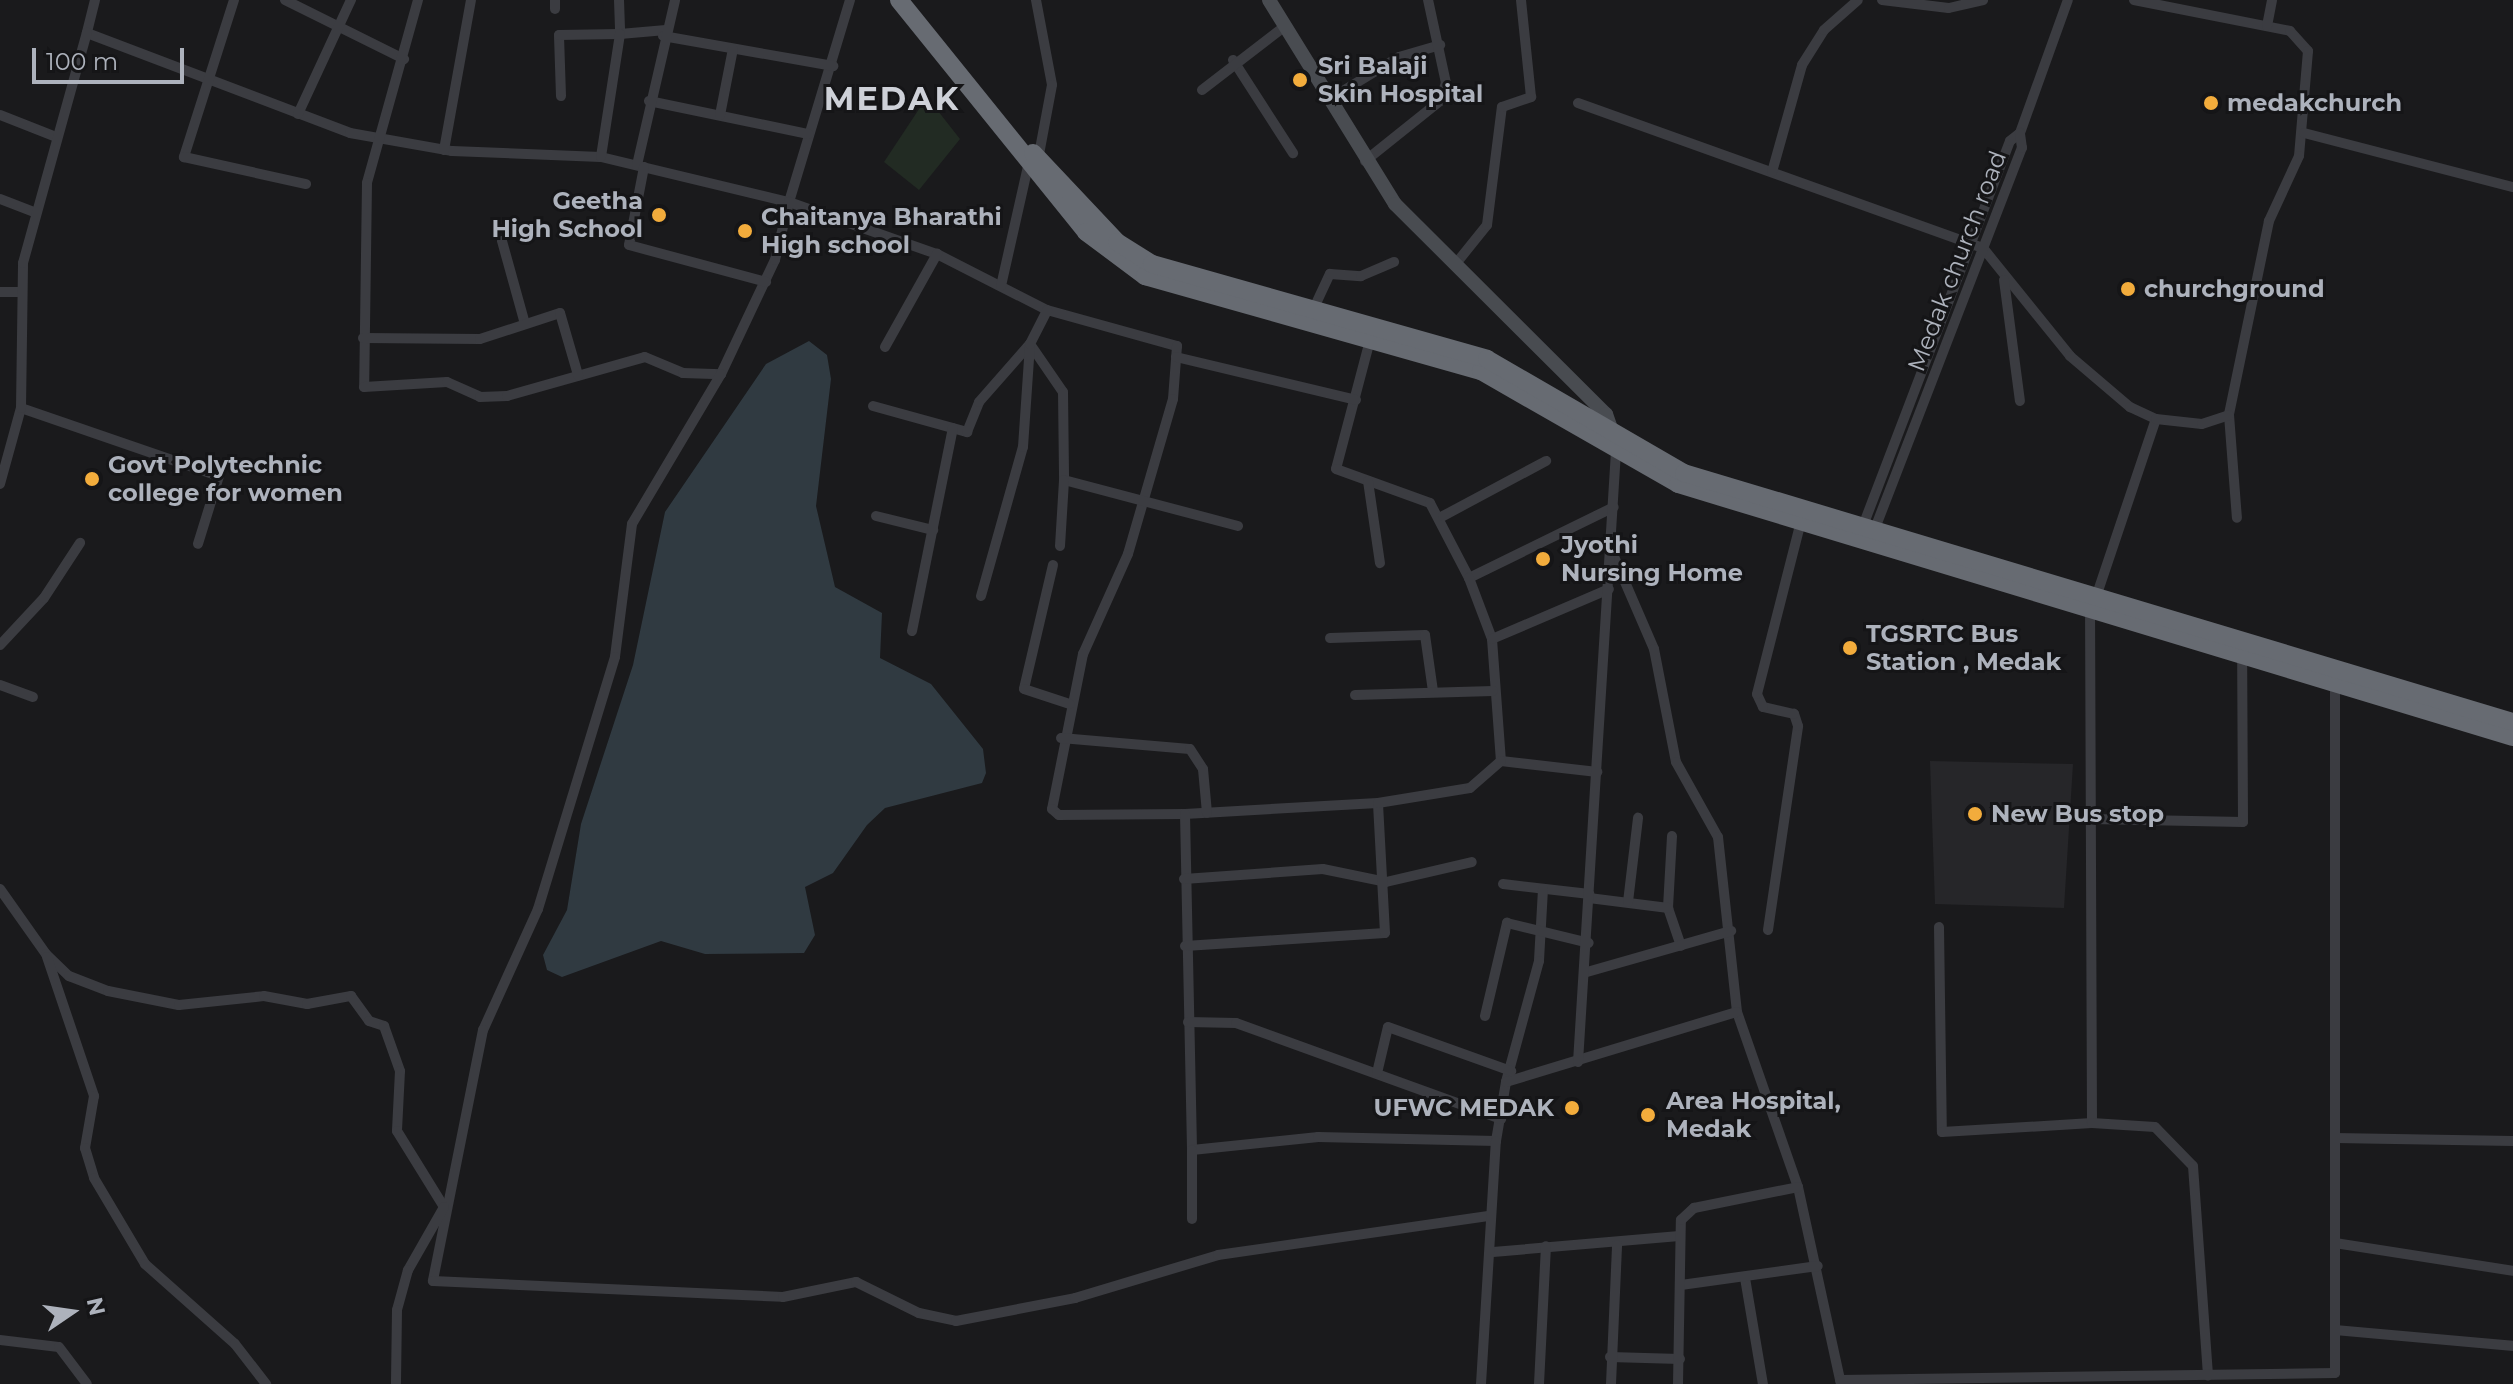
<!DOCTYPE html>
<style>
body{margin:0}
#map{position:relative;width:2513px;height:1384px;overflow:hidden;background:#1a1a1c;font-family:Montserrat,sans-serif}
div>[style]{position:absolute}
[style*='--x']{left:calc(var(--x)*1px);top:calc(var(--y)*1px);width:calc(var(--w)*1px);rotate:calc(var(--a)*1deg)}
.built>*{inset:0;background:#262629}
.green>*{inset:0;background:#222b23}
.water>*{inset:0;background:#303a41}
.street>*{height:10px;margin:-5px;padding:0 5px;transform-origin:5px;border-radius:5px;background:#3b3c41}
.secondary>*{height:14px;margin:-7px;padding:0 7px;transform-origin:7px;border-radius:7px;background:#494c51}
.highway>*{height:18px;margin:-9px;padding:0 9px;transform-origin:9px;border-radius:9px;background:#676b72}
.dots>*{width:22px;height:22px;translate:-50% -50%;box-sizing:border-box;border:4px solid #151517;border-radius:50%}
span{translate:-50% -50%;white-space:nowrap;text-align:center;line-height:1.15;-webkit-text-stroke:6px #151517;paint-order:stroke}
.poi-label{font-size:24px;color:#adb2bc;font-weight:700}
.left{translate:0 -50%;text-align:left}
.right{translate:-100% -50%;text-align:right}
.street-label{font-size:24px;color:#adb2bc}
.district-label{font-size:32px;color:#ced1d8;font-weight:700;letter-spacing:2px}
.north{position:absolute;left:32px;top:1272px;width:80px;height:80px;-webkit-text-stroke:6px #151517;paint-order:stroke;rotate:77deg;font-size:22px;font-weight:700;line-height:32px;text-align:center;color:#adb2bc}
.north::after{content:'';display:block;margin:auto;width:28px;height:36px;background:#adb2bc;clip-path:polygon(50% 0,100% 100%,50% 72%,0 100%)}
.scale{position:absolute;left:32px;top:48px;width:152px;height:36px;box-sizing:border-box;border:4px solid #adb2bc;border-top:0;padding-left:10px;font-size:24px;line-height:28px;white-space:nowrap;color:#adb2bc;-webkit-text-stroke:6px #151517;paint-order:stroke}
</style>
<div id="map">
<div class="built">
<i style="clip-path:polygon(1930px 761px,2073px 764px,2064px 908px,1935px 904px)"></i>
</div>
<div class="green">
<i style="clip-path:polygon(927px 97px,960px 139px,919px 190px,884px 162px)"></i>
</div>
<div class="water">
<i style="clip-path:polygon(809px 341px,827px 355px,831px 379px,816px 506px,835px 587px,882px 613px,880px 658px,931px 684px,983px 749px,986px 773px,982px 783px,885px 808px,867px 825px,833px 873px,805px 887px,815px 935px,804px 953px,705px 954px,661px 941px,562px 977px,547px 970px,543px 955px,567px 910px,581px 824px,633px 665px,665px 512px,766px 364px)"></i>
</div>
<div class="street">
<i style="--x:95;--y:0;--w:34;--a:104"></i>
<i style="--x:87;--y:33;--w:281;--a:20.8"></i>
<i style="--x:350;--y:133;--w:104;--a:10"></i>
<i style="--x:452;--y:151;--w:149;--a:2.3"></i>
<i style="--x:601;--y:157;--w:193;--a:13.5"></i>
<i style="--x:789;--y:202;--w:211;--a:-73.2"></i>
<i style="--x:234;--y:0;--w:165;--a:107.7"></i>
<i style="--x:184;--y:157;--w:125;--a:12.5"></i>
<i style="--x:285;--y:0;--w:133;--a:26.4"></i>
<i style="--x:418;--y:0;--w:190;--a:105.6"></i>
<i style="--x:367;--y:183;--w:204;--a:90.8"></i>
<i style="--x:364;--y:387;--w:83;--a:-3.4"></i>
<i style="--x:447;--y:382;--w:36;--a:24"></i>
<i style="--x:480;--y:397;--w:27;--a:-2"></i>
<i style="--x:507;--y:396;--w:143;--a:-15.8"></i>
<i style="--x:645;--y:357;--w:41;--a:22.8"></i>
<i style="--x:683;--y:373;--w:38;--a:2"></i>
<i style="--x:721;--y:374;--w:126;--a:-64.7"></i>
<i style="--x:775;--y:260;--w:60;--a:-76.4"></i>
<i style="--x:789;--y:202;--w:157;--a:19.4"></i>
<i style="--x:937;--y:254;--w:123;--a:27"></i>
<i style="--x:1047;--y:310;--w:135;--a:15.5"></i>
<i style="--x:1177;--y:346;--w:53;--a:94.3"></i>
<i style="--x:1173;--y:399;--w:161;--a:106.2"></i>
<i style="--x:1128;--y:554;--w:110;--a:114.2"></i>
<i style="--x:1083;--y:654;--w:158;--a:101.3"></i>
<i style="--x:1052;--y:809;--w:9;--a:41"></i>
<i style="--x:1059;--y:815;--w:126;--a:-0.5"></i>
<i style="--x:1185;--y:814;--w:193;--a:-3.3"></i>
<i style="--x:555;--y:0;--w:9;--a:90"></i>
<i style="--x:619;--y:0;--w:34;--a:88"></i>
<i style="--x:620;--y:34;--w:46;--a:-5"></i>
<i style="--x:1036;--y:0;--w:86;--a:79.3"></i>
<i style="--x:1052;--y:85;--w:76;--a:100.6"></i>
<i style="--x:1882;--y:0;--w:67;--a:6.8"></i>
<i style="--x:1949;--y:8;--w:35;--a:-13"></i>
<i style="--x:2134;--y:0;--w:159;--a:11.2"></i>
<i style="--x:2290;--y:31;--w:27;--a:48"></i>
<i style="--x:2308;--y:51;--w:105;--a:94.9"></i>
<i style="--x:2299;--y:156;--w:72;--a:114.8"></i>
<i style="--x:2269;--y:221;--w:198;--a:101.7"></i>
<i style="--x:2229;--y:415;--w:103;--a:85.6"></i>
<i style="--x:2267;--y:26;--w:26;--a:-79"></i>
<i style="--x:663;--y:36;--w:173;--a:10"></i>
<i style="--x:1233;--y:60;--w:111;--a:57.2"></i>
<i style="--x:1202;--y:90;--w:105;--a:-37.6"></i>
<i style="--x:561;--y:96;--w:61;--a:-91.9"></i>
<i style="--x:559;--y:35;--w:61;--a:-0.9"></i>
<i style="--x:620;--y:34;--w:124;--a:98.8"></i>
<i style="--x:1328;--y:100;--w:83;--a:-31.2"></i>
<i style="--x:1399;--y:57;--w:43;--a:-16.3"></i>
<i style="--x:649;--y:101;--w:163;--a:11.7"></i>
<i style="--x:1578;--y:103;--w:430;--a:19.7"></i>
<i style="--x:1983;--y:248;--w:139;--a:51.1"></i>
<i style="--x:2070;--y:356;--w:79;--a:40.4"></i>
<i style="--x:2130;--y:407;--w:29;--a:25"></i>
<i style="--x:298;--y:114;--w:126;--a:-65.1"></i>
<i style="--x:0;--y:115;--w:60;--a:21.4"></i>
<i style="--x:720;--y:115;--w:67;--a:-78.9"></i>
<i style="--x:2020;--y:133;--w:141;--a:-70.2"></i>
<i style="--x:2304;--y:133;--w:216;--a:14.5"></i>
<i style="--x:444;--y:150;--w:152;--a:-79.8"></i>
<i style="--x:1365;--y:161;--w:96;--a:-38.7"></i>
<i style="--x:1440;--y:101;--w:19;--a:-72"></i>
<i style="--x:1446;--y:83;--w:85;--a:-102.2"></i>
<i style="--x:637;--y:165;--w:169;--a:-77"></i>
<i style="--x:644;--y:167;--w:79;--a:100.9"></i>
<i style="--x:629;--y:245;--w:142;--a:15.1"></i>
<i style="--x:1772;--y:172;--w:111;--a:-74.3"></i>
<i style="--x:1802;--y:65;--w:41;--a:-57.8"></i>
<i style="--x:1824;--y:30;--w:45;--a:-41.4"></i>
<i style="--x:0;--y:199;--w:36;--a:21"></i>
<i style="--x:502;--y:241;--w:86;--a:74.5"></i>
<i style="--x:1458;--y:261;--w:46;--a:-51.1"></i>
<i style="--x:1487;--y:225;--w:119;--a:-82.8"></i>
<i style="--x:1502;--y:107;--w:31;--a:-19"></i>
<i style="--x:1531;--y:97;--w:98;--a:-95.9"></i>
<i style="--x:2004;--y:280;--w:122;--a:82.5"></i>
<i style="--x:1001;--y:286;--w:123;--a:-77.3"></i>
<i style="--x:0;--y:292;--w:22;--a:0"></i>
<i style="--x:1313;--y:310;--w:40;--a:-65"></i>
<i style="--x:1330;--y:274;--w:31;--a:4"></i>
<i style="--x:1361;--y:276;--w:36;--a:-23"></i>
<i style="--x:363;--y:338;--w:117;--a:0.5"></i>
<i style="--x:480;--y:339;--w:84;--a:-18"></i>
<i style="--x:560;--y:313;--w:65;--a:73.8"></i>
<i style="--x:1369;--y:344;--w:129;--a:104.8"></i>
<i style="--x:1336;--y:469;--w:100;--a:19.9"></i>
<i style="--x:1430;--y:503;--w:85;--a:62.5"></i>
<i style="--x:1469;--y:578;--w:161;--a:-26.1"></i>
<i style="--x:885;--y:347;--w:107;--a:-60.8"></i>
<i style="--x:1176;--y:357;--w:185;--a:13.4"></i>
<i style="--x:721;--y:374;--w:174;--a:120.7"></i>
<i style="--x:632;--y:524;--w:134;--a:97.3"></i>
<i style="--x:615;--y:657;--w:264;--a:107"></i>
<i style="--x:538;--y:909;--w:133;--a:114.4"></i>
<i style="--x:483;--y:1030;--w:256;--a:101.3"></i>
<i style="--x:433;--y:1281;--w:350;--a:2.6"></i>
<i style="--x:783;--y:1297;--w:75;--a:-11.6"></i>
<i style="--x:856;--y:1282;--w:70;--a:26.2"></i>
<i style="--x:919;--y:1313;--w:38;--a:12"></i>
<i style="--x:956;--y:1321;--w:121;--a:-10.9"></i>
<i style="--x:1075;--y:1298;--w:149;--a:-16.7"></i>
<i style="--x:1218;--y:1255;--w:273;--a:-8.2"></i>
<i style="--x:873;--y:406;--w:98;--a:15.5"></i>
<i style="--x:967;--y:432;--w:32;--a:-68"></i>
<i style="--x:979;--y:402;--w:77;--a:-48.7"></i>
<i style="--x:1030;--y:344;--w:58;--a:55.5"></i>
<i style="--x:1063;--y:392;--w:88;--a:89.3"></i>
<i style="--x:1064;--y:480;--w:180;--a:14.8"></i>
<i style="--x:21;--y:408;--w:209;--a:19"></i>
<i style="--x:219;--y:476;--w:71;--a:107.2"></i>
<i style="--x:1368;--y:481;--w:83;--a:81.7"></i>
<i style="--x:0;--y:484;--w:79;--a:-74.6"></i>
<i style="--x:21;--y:408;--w:145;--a:-89.2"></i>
<i style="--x:23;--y:263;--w:239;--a:-74.5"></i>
<i style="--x:876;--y:516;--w:59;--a:13.8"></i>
<i style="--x:1443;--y:516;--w:117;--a:-28.1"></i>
<i style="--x:1861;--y:531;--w:417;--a:-69.1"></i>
<i style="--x:2010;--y:141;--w:13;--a:-39"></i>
<i style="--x:1874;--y:531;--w:411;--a:-68.9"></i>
<i style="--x:2022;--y:148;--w:15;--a:-98"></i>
<i style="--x:1060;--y:546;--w:66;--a:-86.5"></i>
<i style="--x:1612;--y:552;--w:106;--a:66.6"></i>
<i style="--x:1654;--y:649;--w:115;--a:79"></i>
<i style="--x:1676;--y:762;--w:86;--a:60.8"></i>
<i style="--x:1718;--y:837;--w:176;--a:83.8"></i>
<i style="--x:1737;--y:1012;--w:185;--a:70.8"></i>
<i style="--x:1798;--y:1187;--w:202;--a:77.7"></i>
<i style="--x:1053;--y:565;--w:127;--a:103.2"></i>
<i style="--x:1024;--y:689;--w:48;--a:18.1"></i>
<i style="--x:1469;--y:578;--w:65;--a:69.3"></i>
<i style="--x:1492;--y:639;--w:122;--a:85.8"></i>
<i style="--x:1501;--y:761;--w:97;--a:6.5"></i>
<i style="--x:981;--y:596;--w:155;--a:-74.3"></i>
<i style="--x:1023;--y:447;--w:103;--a:-86.1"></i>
<i style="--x:1030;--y:344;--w:38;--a:-63"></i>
<i style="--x:2095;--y:600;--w:191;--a:-71.4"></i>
<i style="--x:2156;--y:419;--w:46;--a:6.2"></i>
<i style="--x:2202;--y:424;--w:28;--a:-18"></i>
<i style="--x:912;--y:631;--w:207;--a:-78.6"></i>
<i style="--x:1330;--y:638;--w:95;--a:-1.8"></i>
<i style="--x:1425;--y:635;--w:57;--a:81.9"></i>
<i style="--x:1492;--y:639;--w:127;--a:-23.1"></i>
<i style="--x:0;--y:645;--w:64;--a:-46.9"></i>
<i style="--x:44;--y:598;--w:66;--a:-56.8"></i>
<i style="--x:0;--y:685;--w:35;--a:20"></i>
<i style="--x:1355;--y:695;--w:138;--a:-1.7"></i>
<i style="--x:1061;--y:738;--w:129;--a:4.9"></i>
<i style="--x:1190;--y:749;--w:24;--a:57"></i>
<i style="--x:1203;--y:769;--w:44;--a:84.8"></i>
<i style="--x:1185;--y:814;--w:336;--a:88.8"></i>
<i style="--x:1192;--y:1150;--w:127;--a:-5.9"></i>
<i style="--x:1318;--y:1137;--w:178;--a:1.3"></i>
<i style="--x:1496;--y:1141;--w:60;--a:-80.4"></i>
<i style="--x:2091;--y:819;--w:152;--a:1.1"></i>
<i style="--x:2243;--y:822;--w:164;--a:-90.3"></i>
<i style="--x:1672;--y:836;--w:72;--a:93.2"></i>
<i style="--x:1668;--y:908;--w:40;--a:71.1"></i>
<i style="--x:1184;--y:879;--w:139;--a:-4.1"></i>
<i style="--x:1323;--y:869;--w:64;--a:11.7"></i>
<i style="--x:1386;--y:882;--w:88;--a:-13.1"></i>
<i style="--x:1503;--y:884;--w:87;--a:6.6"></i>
<i style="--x:0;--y:889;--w:80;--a:54.7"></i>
<i style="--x:46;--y:954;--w:32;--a:44"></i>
<i style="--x:69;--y:976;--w:42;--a:21"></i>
<i style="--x:108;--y:991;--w:72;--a:11.2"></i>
<i style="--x:179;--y:1005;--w:85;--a:-6"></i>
<i style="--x:264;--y:996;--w:44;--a:10.5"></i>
<i style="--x:307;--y:1004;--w:45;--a:-10.3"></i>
<i style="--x:351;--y:996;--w:31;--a:54"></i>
<i style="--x:369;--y:1021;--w:16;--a:18"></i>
<i style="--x:384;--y:1026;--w:48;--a:70.4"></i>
<i style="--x:400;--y:1071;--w:60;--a:92.9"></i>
<i style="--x:397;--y:1131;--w:89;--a:58.3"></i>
<i style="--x:444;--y:1207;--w:73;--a:119.7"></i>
<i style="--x:408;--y:1270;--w:41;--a:105.4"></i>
<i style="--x:397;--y:1310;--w:74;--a:90.8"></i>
<i style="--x:1543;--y:889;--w:72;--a:93.2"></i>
<i style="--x:1539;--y:961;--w:125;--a:105.3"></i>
<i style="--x:1506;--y:1082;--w:241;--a:-16.9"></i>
<i style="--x:1589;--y:898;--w:80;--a:7.2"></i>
<i style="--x:1628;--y:902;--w:85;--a:-83.2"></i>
<i style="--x:1939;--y:927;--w:205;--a:89.2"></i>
<i style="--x:1942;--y:1132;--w:150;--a:-3.4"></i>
<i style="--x:2092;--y:1123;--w:511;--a:-90.22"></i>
<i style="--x:1768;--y:930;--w:206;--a:-81.6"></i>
<i style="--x:1798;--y:726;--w:13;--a:-108"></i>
<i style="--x:1794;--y:714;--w:32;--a:-167"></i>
<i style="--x:1763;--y:707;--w:14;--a:-115"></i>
<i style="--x:1757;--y:694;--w:178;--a:-75.7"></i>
<i style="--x:1185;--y:946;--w:200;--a:-3.7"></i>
<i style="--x:1385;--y:933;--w:130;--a:-93.1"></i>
<i style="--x:1378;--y:803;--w:93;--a:-9.3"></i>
<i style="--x:1470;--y:788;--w:41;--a:-41.1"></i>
<i style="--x:47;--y:957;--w:147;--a:71.3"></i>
<i style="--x:94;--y:1096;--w:53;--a:99.8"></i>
<i style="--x:85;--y:1148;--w:31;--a:73"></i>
<i style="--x:94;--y:1178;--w:100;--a:59.3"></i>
<i style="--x:145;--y:1264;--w:120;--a:41.6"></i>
<i style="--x:235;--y:1344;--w:51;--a:52.2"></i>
<i style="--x:1587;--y:972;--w:150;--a:-15.9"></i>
<i style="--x:1485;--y:1016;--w:96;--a:-76.7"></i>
<i style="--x:1507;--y:923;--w:84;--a:13.7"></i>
<i style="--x:1188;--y:1022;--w:48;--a:1.2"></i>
<i style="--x:1236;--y:1023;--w:282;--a:19.9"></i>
<i style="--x:1578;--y:1062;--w:611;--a:-86.44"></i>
<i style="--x:1377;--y:1073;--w:47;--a:-76.6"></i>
<i style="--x:1388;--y:1027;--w:131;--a:19.7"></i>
<i style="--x:2092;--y:1123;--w:63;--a:3.6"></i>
<i style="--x:2155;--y:1127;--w:54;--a:45.7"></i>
<i style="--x:2193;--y:1166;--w:210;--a:85.9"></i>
<i style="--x:2335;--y:1138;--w:178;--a:1"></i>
<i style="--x:1192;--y:1219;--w:69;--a:-90"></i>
<i style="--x:2335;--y:1243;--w:180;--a:8.9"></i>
<i style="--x:1493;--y:1252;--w:187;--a:-4.9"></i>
<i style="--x:1745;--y:1278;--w:108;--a:80.4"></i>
<i style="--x:1681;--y:1285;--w:138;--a:-7.9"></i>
<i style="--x:2335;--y:1330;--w:179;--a:5.1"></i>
<i style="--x:0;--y:1340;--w:59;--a:6.8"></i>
<i style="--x:59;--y:1347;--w:46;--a:52.9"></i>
<i style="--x:1610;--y:1357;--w:70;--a:1.6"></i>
<i style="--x:1840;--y:1380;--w:495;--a:-0.8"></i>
<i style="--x:2335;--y:1373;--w:686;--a:-90"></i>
<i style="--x:1481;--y:1384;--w:243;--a:-86.5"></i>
<i style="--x:1539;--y:1384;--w:138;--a:-87.1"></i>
<i style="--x:1611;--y:1384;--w:139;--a:-87.5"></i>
<i style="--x:1678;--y:1384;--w:164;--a:-89"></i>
<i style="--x:1681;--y:1220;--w:18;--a:-43"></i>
<i style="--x:1694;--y:1208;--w:106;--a:-11.4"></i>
</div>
<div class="secondary">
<i style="--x:1269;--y:0;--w:240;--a:58.3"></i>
<i style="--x:1395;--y:204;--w:298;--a:44.9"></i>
<i style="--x:1606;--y:414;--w:21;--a:71"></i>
</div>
<div class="highway">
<i style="--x:899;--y:0;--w:298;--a:51.1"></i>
<i style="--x:1086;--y:232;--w:74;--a:36.7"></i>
<i style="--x:1145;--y:276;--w:349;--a:15.8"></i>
<i style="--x:1481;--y:371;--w:227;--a:29.8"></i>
<i style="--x:1678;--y:484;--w:872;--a:16.86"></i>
<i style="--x:1033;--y:153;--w:122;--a:46.7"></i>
<i style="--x:1117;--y:242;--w:41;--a:32.2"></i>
<i style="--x:1152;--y:264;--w:348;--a:15.8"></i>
<i style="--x:1487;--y:359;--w:228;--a:30.1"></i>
<i style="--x:1684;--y:473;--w:866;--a:16.72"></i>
</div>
<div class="dots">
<i style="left:1300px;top:80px;background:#f2ac3c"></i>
<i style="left:2211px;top:103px;background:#f2ac3c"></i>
<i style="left:659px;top:215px;background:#f2ac3c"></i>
<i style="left:745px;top:231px;background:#f2ac3c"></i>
<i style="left:2128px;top:289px;background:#f2ac3c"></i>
<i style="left:92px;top:479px;background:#f2ac3c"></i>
<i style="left:1543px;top:559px;background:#f2ac3c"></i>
<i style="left:1850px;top:648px;background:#f2ac3c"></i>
<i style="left:1975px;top:814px;background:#f2ac3c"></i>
<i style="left:1572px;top:1108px;background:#f2ac3c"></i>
<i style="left:1648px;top:1115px;background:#f2ac3c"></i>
</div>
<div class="poi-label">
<span class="left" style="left:1318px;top:80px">Sri Balaji<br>Skin Hospital</span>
<span class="left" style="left:2227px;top:103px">medakchurch</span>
<span class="right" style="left:643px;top:215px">Geetha<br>High School</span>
<span class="left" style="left:761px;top:231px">Chaitanya Bharathi<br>High school</span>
<span class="left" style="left:2144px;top:289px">churchground</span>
<span class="left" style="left:108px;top:479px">Govt Polytechnic<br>college for women</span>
<span class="left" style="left:1561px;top:559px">Jyothi<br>Nursing Home</span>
<span class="left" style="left:1866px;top:648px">TGSRTC Bus<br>Station , Medak</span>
<span class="left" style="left:1991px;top:814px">New Bus stop</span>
<span class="left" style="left:1666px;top:1115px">Area Hospital,<br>Medak</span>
<span class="right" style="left:1554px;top:1108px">UFWC MEDAK</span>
</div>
<div class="street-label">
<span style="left:1957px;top:261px;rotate:-69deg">Medak church road</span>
</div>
<div class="district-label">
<span style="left:892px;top:99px">MEDAK</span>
</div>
<div class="north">N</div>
<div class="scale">100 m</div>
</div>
